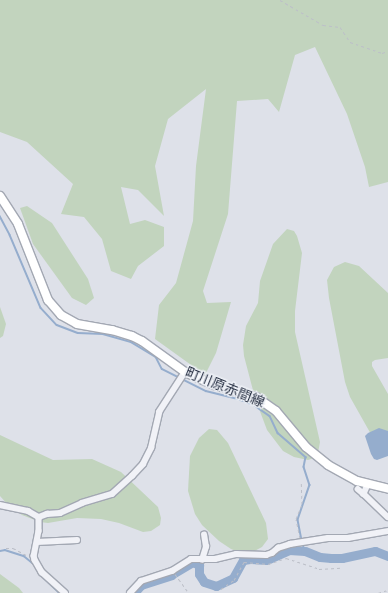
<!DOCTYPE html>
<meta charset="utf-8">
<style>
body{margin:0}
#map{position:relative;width:388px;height:593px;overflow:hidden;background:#dee1e9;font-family:"Open Sans","Noto Sans JP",sans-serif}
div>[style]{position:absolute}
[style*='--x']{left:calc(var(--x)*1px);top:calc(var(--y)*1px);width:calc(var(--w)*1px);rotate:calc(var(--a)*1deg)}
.green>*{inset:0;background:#c2d4be}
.water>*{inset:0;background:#95adcd}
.stream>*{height:1.5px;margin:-0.75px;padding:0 0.75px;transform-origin:0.75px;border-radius:0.75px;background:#95adcd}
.river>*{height:9px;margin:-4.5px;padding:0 4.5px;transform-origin:4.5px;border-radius:4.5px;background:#95adcd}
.path>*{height:1px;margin-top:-0.5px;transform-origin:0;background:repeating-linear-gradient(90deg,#bcbfc8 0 3px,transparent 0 6px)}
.roads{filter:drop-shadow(1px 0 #a3a8b3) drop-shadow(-1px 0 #a3a8b3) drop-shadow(0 1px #a3a8b3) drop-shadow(0 -1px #a3a8b3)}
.street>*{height:5.5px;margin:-2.75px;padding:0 2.75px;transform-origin:2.75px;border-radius:2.75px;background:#f1f2f7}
.secondary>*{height:8px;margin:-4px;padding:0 4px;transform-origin:4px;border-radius:4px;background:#fff}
span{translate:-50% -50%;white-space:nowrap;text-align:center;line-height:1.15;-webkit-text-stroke:3px #edf0f6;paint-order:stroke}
.street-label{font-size:14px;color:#252e41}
</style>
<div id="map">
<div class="green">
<i style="clip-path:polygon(0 0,388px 0,388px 182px,369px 187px,365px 167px,347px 114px,315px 47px,295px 55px,279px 112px,268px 99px,237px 101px,228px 214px,203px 291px,207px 303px,231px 302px,216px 353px,205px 375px,155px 339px,159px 305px,176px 283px,193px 221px,196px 166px,206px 89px,168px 119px,155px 166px,164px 216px,138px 190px,121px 187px,130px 224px,145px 220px,164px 227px,164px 246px,138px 266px,131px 279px,111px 271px,102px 239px,84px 217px,61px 214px,73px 184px,27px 142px,0 132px)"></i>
<i style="clip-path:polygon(27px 206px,52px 223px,88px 279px,94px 298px,86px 305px,72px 298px,33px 244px,20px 208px)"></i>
<i style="clip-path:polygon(287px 229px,294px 231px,297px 236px,302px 253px,295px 311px,295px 332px,320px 442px,318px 453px,311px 459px,308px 460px,294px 457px,283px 451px,267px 430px,255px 398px,244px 356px,243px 345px,246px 326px,258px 303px,260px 281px,273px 244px)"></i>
<i style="clip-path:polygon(345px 262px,359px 266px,388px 293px,388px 358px,375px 360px,372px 362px,372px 366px,388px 394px,388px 443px,372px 436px,350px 397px,345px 382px,329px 298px,327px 280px,334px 267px)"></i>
<i style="clip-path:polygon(0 307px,6px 324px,3px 336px,0 338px)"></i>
<i style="clip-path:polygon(209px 429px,217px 430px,228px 443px,266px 523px,268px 539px,262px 547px,251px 553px,242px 553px,231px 549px,219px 541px,202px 525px,195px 514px,188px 491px,190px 456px,199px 438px)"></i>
<i style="clip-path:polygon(0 435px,53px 460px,92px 459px,121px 472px,158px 507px,161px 518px,160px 525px,151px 531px,143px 532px,119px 523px,101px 519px,77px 518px,48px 523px,40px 522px,22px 515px,9px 506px,0 496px)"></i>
<i style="clip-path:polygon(0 574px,19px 588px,23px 593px,0 593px)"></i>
</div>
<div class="water">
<i style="clip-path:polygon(379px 428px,388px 431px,388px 456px,377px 460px,374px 459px,371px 454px,365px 436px,368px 433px)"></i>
</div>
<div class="stream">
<i style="--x:0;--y:216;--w:21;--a:62"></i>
<i style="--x:10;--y:235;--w:79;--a:67"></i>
<i style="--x:41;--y:308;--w:23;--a:47"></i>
<i style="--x:57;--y:325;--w:22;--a:21"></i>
<i style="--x:78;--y:333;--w:25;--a:2"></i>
<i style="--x:103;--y:334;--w:29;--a:16"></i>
<i style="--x:131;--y:342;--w:29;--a:31"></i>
<i style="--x:156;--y:357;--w:13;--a:63"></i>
<i style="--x:162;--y:369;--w:49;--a:26.6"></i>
<i style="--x:206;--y:391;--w:36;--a:14"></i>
<i style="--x:241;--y:400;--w:14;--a:21"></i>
<i style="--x:254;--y:405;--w:19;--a:35"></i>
<i style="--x:270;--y:416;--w:19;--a:65"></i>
<i style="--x:278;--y:433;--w:37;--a:41"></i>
<i style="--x:306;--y:457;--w:10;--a:101"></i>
<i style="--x:304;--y:467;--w:19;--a:72"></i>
<i style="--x:310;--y:485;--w:37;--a:109"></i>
<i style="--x:298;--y:520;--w:21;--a:79"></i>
<i style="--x:303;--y:544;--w:7;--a:74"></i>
<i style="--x:0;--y:551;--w:5;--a:-11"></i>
<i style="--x:5;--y:550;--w:20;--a:18"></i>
<i style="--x:24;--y:556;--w:13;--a:39"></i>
<i style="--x:40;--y:574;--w:28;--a:44"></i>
</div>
<div class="river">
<i style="--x:134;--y:593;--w:11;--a:-49"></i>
<i style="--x:141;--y:585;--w:32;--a:-18"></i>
<i style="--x:171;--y:575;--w:26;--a:-31"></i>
<i style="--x:193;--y:562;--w:7;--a:27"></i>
<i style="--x:199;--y:565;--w:9;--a:90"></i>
<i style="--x:199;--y:574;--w:9;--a:58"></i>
<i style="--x:204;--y:582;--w:13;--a:18"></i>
<i style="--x:216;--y:586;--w:19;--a:-25"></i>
<i style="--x:233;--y:578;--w:21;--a:-61"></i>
<i style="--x:243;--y:560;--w:7;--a:-8"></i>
<i style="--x:250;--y:559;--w:17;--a:3"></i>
<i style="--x:267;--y:560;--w:24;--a:-24"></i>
<i style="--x:289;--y:550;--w:16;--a:4"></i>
<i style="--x:305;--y:551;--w:16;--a:22"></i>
<i style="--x:320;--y:557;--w:11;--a:5"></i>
<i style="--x:331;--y:558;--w:11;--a:0"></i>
<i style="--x:342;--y:558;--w:34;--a:-12"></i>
<i style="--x:375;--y:551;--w:14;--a:21"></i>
</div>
<div class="path">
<i style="--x:280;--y:0;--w:50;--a:30.2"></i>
<i style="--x:323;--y:25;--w:17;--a:7"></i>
<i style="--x:340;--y:27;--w:18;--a:56"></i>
<i style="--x:350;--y:42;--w:34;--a:19"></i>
<i style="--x:382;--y:53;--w:6;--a:-18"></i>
<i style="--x:300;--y:538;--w:19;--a:-102"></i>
<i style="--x:296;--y:519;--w:16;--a:-68"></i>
<i style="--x:302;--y:504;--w:23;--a:-92"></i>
<i style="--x:6;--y:548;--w:7;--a:0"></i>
<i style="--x:13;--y:548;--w:17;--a:28"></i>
<i style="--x:244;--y:562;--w:24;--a:5"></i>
<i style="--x:268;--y:564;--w:19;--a:-18"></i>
<i style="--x:286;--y:558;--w:35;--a:18"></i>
<i style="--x:319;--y:569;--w:22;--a:-3"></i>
<i style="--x:175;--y:574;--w:24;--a:54"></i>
<i style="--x:221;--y:589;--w:16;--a:-35"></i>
<i style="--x:234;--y:580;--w:21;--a:-61"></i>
<i style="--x:378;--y:593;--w:10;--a:-17"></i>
</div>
<div class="roads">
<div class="street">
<i style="--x:368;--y:485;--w:10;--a:114"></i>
<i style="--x:364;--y:494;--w:33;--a:44"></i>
<i style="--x:358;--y:489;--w:8;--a:40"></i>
<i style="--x:0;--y:505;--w:29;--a:12"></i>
<i style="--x:28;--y:511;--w:13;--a:29"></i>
<i style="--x:39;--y:517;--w:14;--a:90"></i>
<i style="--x:39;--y:531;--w:25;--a:101"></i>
<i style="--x:34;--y:556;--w:4;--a:76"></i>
<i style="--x:35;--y:560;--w:14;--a:60"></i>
<i style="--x:42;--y:572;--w:31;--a:42"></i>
<i style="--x:39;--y:517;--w:9;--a:-21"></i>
<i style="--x:47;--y:514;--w:13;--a:-4"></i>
<i style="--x:60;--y:513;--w:24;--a:-24"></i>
<i style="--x:82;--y:503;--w:31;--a:-17"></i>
<i style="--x:112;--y:494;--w:27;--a:-42"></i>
<i style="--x:132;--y:476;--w:16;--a:-47"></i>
<i style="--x:143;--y:464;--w:18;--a:-63"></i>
<i style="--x:151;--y:448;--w:37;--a:-77"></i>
<i style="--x:159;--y:412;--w:48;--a:-57"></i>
<i style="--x:37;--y:542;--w:40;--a:-2.9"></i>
<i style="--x:202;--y:560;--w:14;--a:-73"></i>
<i style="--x:206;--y:547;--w:12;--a:-99"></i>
<i style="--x:130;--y:593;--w:16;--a:-47"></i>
<i style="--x:141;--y:581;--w:33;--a:-18"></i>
<i style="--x:172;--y:571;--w:22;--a:-32"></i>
<i style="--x:191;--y:559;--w:24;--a:0"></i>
<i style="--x:215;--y:559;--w:22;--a:-13"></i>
<i style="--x:236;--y:554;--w:30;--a:2"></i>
<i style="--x:266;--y:555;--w:6;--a:-18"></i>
<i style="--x:272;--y:553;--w:8;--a:-40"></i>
<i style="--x:278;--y:548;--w:13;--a:-18"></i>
<i style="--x:290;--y:544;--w:38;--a:-9"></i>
<i style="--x:328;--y:538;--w:20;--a:0"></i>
<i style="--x:348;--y:538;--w:41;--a:-9.9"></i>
</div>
<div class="secondary">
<i style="--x:0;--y:196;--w:33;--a:57"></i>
<i style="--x:18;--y:224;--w:82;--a:68.5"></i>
<i style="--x:48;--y:300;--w:20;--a:49"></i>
<i style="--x:61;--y:315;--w:18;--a:29"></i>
<i style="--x:77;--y:324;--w:36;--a:10"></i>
<i style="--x:112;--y:330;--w:21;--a:17"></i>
<i style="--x:132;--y:336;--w:11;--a:27"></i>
<i style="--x:142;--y:341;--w:53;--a:35.8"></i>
<i style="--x:185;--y:372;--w:32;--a:24"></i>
<i style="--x:214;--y:385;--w:44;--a:15.9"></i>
<i style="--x:256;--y:397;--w:24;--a:35"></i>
<i style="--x:276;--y:411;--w:47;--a:50.2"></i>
<i style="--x:306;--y:447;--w:28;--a:39"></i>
<i style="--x:328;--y:465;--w:33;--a:29"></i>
<i style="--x:357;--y:481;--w:32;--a:14"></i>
</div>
</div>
<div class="street-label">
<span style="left:225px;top:387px;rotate:22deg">町川原赤間線</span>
</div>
</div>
